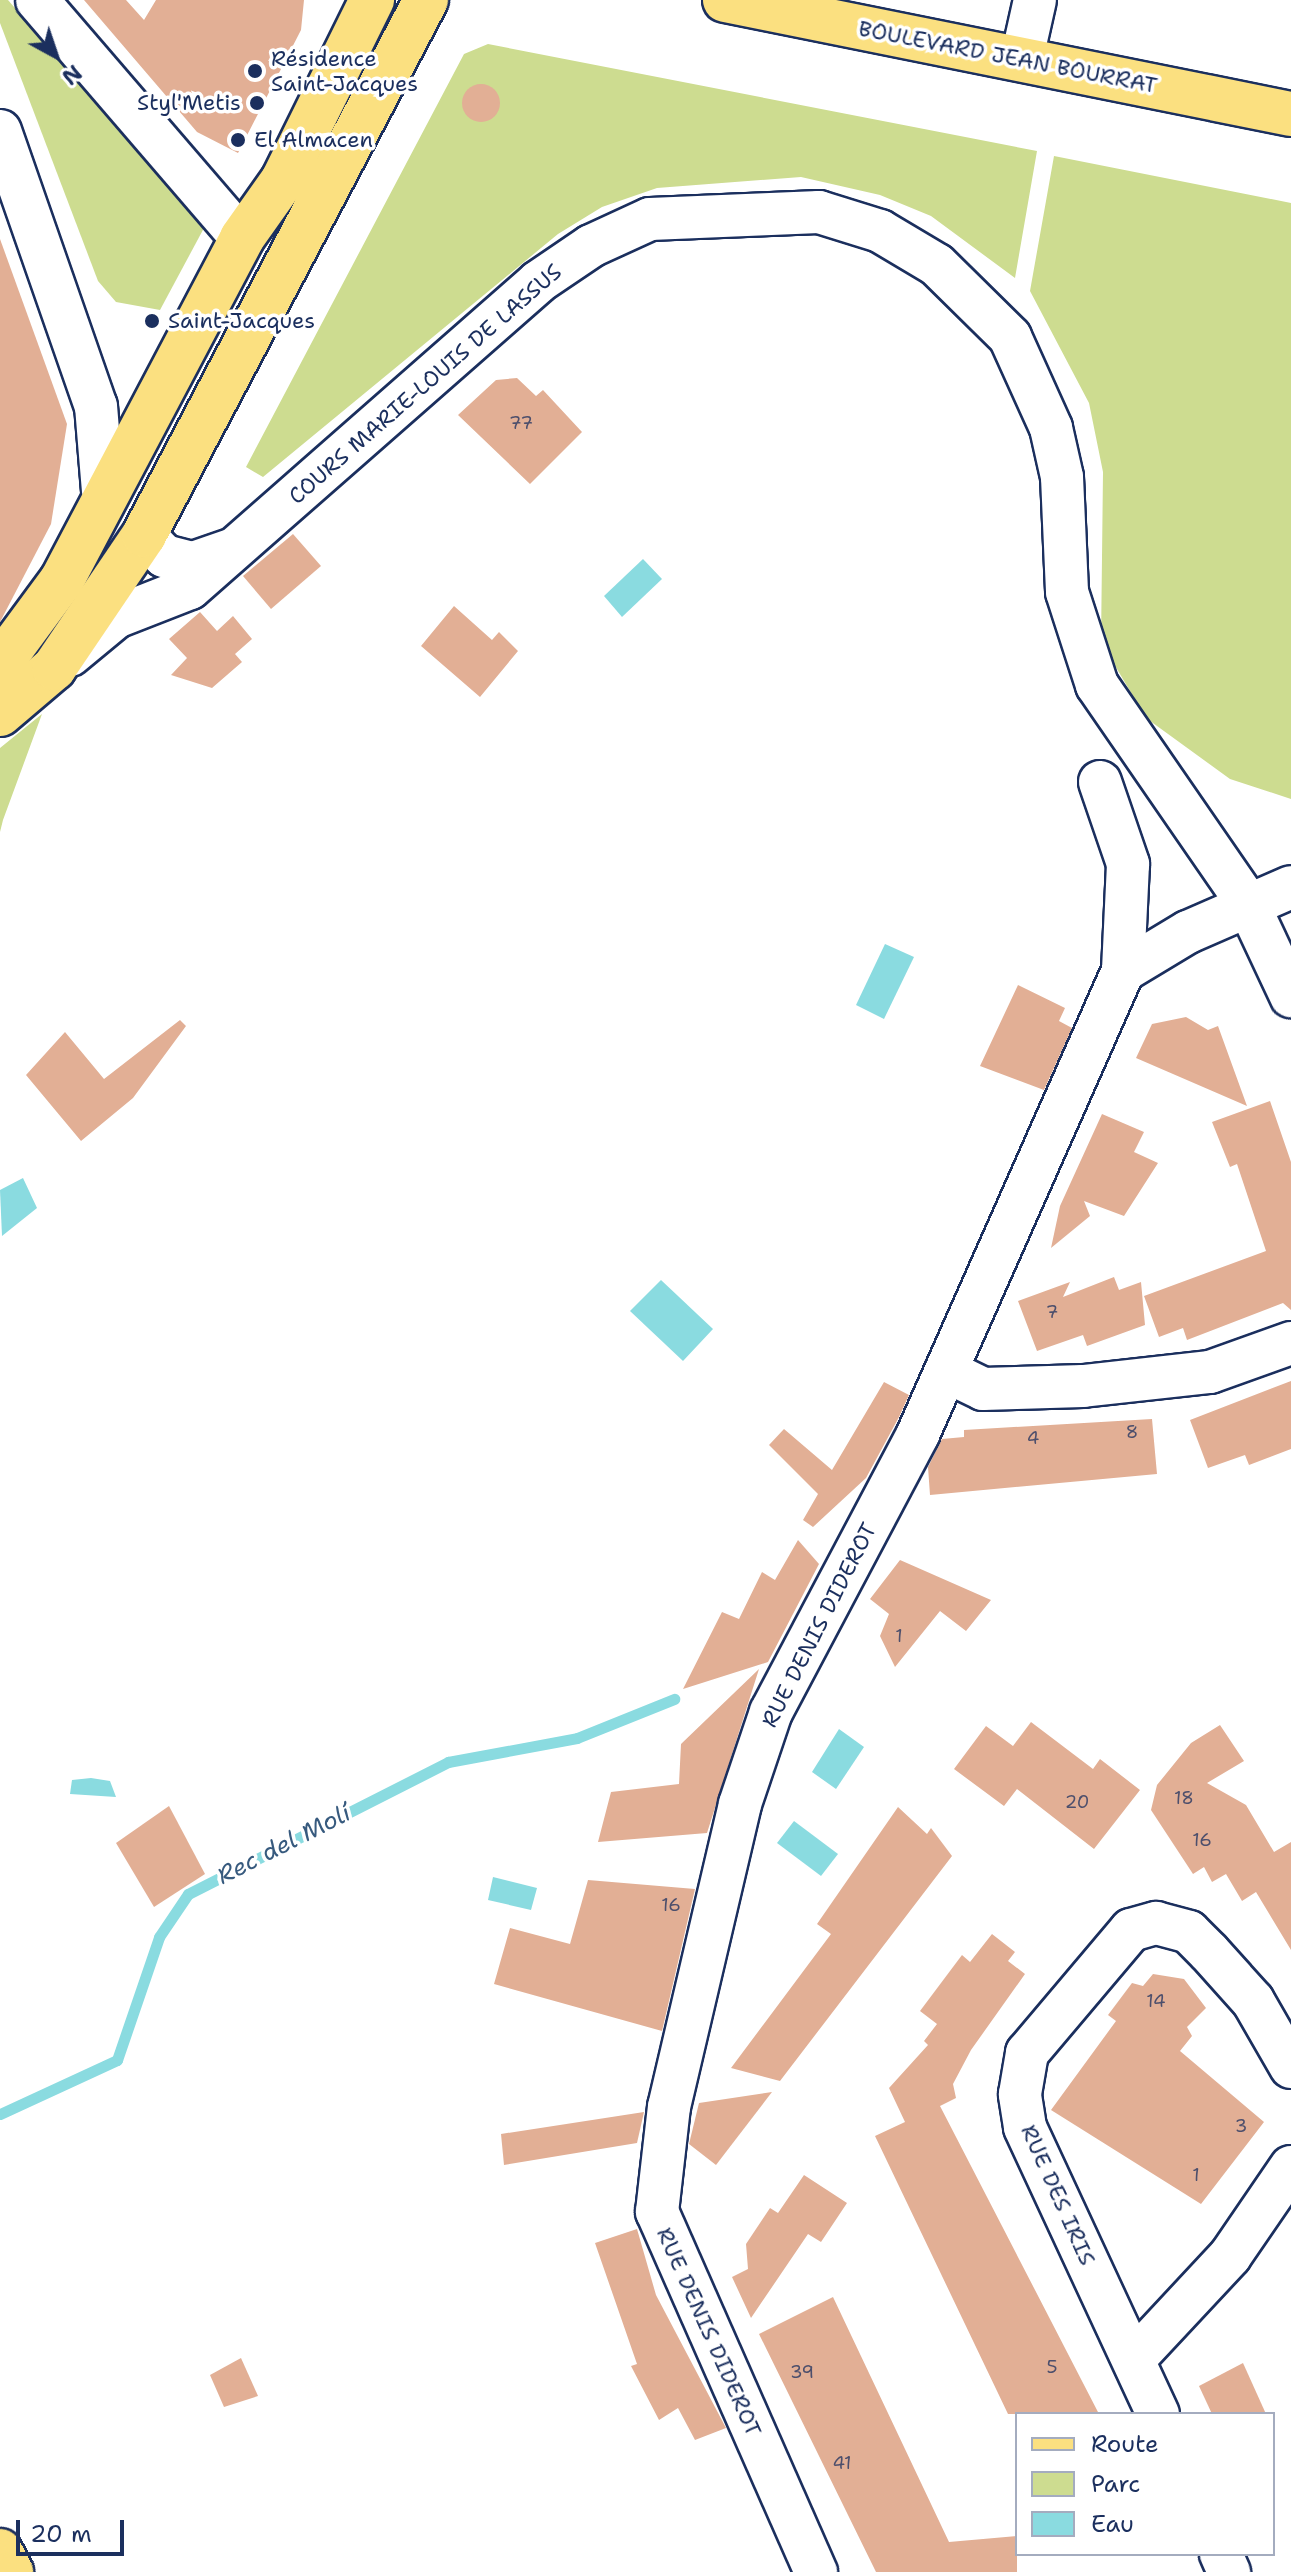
<!DOCTYPE html>
<meta charset="utf-8">
<style>
body{margin:0}
#map{position:relative;width:1291px;height:2572px;overflow:hidden;background:#fff;font-family:"Shantell Sans",sans-serif}
div>[style]{position:absolute}
[style*='--x']{left:calc(var(--x)*1px);top:calc(var(--y)*1px);width:calc(var(--w)*1px);rotate:calc(var(--a)*1deg)}
.green>*{inset:0;background:#cddc90}
.water>*{inset:0;background:#8adbe0}
.stream>*{height:11px;margin:-5.5px;padding:0 5.5px;transform-origin:5.5px;border-radius:5.5px;background:#8adbe0}
.building>*{inset:0;background:#e2af95}
.round{border-radius:50%}
.roads{filter:drop-shadow(2px 0 #1b2f5e) drop-shadow(-2px 0 #1b2f5e) drop-shadow(0 2px #1b2f5e) drop-shadow(0 -2px #1b2f5e)}
.minor>*{height:42px;margin:-21px;padding:0 21px;transform-origin:21px;border-radius:21px;background:#fff}
.major>*{height:44px;margin:-22px;padding:0 22px;transform-origin:22px;border-radius:22px;background:#fbe080}
.dots>*{width:22px;height:22px;translate:-50% -50%;box-sizing:border-box;border:4px solid #fff;border-radius:50%}
span{translate:-50% -50%;white-space:nowrap;text-align:center;line-height:1.15;-webkit-text-stroke:7px #fff;paint-order:stroke}
.number-label{font-size:18px;color:#4d4f6c}
.number-label span{-webkit-text-stroke-width:0}
.street-label{font-size:22px;color:#1b2f5e}
.poi-label{font-size:22px;color:#1b2f5e}
.left{translate:0 -50%;text-align:left}
.right{translate:-100% -50%;text-align:right}
.water-label{font-size:24px;color:#375a7e;font-style:italic}
.legend{position:absolute;left:1015px;top:2412px;width:260px;height:144px;box-sizing:border-box;background:#fff;border:2px solid #a4acbf;margin:0;padding:10px 14px;list-style:none;font-size:24px;color:#1b2f5e}
.legend li{display:flex;align-items:center;gap:16px;height:40px}
.legend b{width:40px;border:2px solid #a4acbf}
.north{position:absolute;left:16px;top:16px;width:80px;height:80px;-webkit-text-stroke:6px #fff;paint-order:stroke;rotate:140deg;font-size:22px;font-weight:700;line-height:32px;text-align:center;color:#1b2f5e}
.north::after{content:'';display:block;margin:auto;width:28px;height:36px;background:#1b2f5e;clip-path:polygon(50% 0,100% 100%,50% 72%,0 100%)}
.scale{position:absolute;left:16px;top:2520px;width:108px;height:36px;box-sizing:border-box;border:4px solid #1b2f5e;border-top:0;padding-left:10px;font-size:24px;line-height:28px;white-space:nowrap;color:#1b2f5e;-webkit-text-stroke:6px #fff;paint-order:stroke}
</style>
<div id="map">
<div class="green">
<i style="clip-path:polygon(0 0,8px 0,204px 228px,160px 310px,116px 302px,98px 281px,0 23px)"></i>
<i style="clip-path:polygon(488px 44px,1037px 151px,1015px 278px,931px 216px,880px 195px,801px 177px,657px 188px,602px 207px,558px 234px,263px 477px,246px 467px,464px 54px)"></i>
<i style="clip-path:polygon(1054px 156px,1291px 203px,1291px 799px,1230px 779px,1146px 718px,1101px 642px,1103px 472px,1089px 403px,1030px 291px)"></i>
<i style="clip-path:polygon(42px 714px,3px 820px,0 832px,0 748px)"></i>
</div>
<div class="water">
<i style="clip-path:polygon(643px 559px,662px 579px,622px 617px,604px 596px)"></i>
<i style="clip-path:polygon(885px 944px,914px 957px,884px 1019px,856px 1005px)"></i>
<i style="clip-path:polygon(23px 1178px,37px 1208px,2px 1236px,0 1190px)"></i>
<i style="clip-path:polygon(661px 1280px,713px 1329px,683px 1361px,630px 1311px)"></i>
<i style="clip-path:polygon(839px 1729px,864px 1747px,836px 1789px,812px 1772px)"></i>
<i style="clip-path:polygon(91px 1778px,110px 1781px,116px 1797px,70px 1794px,72px 1780px)"></i>
<i style="clip-path:polygon(794px 1821px,838px 1854px,821px 1876px,777px 1843px)"></i>
<i style="clip-path:polygon(493px 1877px,537px 1888px,531px 1910px,488px 1900px)"></i>
</div>
<div class="stream">
<i style="--x:0;--y:2114;--w:129;--a:-24.8"></i>
<i style="--x:117;--y:2060;--w:130;--a:-71.1"></i>
<i style="--x:159;--y:1937;--w:52;--a:-56"></i>
<i style="--x:188;--y:1894;--w:292;--a:-26.9"></i>
<i style="--x:448;--y:1762;--w:131;--a:-10.5"></i>
<i style="--x:577;--y:1738;--w:105;--a:-21.9"></i>
</div>
<div class="building">
<i style="clip-path:polygon(84px 0,126px 0,144px 20px,156px 0,304px 0,301px 30px,238px 153px,197px 132px)"></i>
<i class="round" style="left:462px;top:84px;width:38px;height:38px"></i>
<i style="clip-path:polygon(0 239px,67px 424px,51px 524px,0 622px)"></i>
<i style="clip-path:polygon(517px 378px,536px 396px,543px 390px,582px 432px,530px 484px,458px 415px,496px 380px)"></i>
<i style="clip-path:polygon(293px 534px,321px 566px,271px 609px,243px 576px)"></i>
<i style="clip-path:polygon(454px 606px,492px 640px,499px 632px,518px 651px,480px 697px,421px 646px)"></i>
<i style="clip-path:polygon(200px 612px,217px 631px,233px 616px,252px 639px,235px 654px,242px 662px,212px 688px,171px 675px,187px 658px,169px 639px)"></i>
<i style="clip-path:polygon(1018px 985px,1065px 1008px,1059px 1021px,1072px 1028px,1044px 1090px,980px 1066px)"></i>
<i style="clip-path:polygon(1186px 1017px,1208px 1030px,1218px 1026px,1247px 1106px,1136px 1058px,1152px 1024px)"></i>
<i style="clip-path:polygon(180px 1020px,186px 1026px,133px 1098px,81px 1141px,26px 1075px,65px 1032px,104px 1079px)"></i>
<i style="clip-path:polygon(1270px 1101px,1291px 1162px,1291px 1310px,1283px 1303px,1187px 1340px,1183px 1328px,1159px 1337px,1144px 1296px,1266px 1251px,1237px 1164px,1230px 1167px,1212px 1122px)"></i>
<i style="clip-path:polygon(1102px 1114px,1144px 1132px,1134px 1152px,1158px 1163px,1124px 1216px,1084px 1201px,1090px 1216px,1051px 1248px,1060px 1206px)"></i>
<i style="clip-path:polygon(1114px 1277px,1119px 1290px,1141px 1282px,1145px 1325px,1087px 1346px,1083px 1335px,1037px 1351px,1018px 1301px,1070px 1282px,1063px 1297px)"></i>
<i style="clip-path:polygon(1291px 1381px,1291px 1449px,1249px 1465px,1245px 1455px,1208px 1468px,1190px 1420px)"></i>
<i style="clip-path:polygon(884px 1382px,909px 1395px,899px 1417px,866px 1478px,813px 1527px,803px 1520px,818px 1494px,769px 1445px,784px 1429px,832px 1470px)"></i>
<i style="clip-path:polygon(1152px 1419px,1157px 1474px,930px 1495px,928px 1467px,942px 1439px,964px 1437px,964px 1430px)"></i>
<i style="clip-path:polygon(798px 1540px,819px 1564px,768px 1662px,683px 1689px,722px 1612px,739px 1619px,762px 1572px,775px 1580px)"></i>
<i style="clip-path:polygon(900px 1560px,991px 1600px,966px 1631px,940px 1611px,895px 1667px,880px 1636px,889px 1614px,870px 1599px)"></i>
<i style="clip-path:polygon(759px 1669px,707px 1833px,598px 1842px,611px 1792px,679px 1784px,681px 1744px)"></i>
<i style="clip-path:polygon(1031px 1722px,1093px 1769px,1100px 1759px,1140px 1790px,1094px 1849px,1017px 1789px,1004px 1806px,954px 1769px,986px 1726px,1013px 1746px)"></i>
<i style="clip-path:polygon(1220px 1725px,1244px 1761px,1207px 1783px,1246px 1805px,1274px 1852px,1291px 1842px,1291px 1950px,1256px 1892px,1242px 1901px,1226px 1874px,1212px 1882px,1204px 1867px,1193px 1874px,1151px 1810px,1157px 1785px,1191px 1743px)"></i>
<i style="clip-path:polygon(169px 1806px,205px 1874px,154px 1907px,116px 1843px)"></i>
<i style="clip-path:polygon(898px 1807px,927px 1834px,931px 1828px,952px 1856px,780px 2081px,731px 2068px,831px 1934px,817px 1924px)"></i>
<i style="clip-path:polygon(588px 1880px,695px 1889px,662px 2031px,494px 1984px,510px 1928px,570px 1944px)"></i>
<i style="clip-path:polygon(992px 1934px,1015px 1952px,1008px 1961px,1025px 1974px,971px 2050px,953px 2084px,956px 2098px,940px 2106px,1099px 2414px,1008px 2414px,875px 2136px,905px 2122px,889px 2088px,928px 2045px,924px 2041px,937px 2024px,920px 2011px,962px 1955px,970px 1962px)"></i>
<i style="clip-path:polygon(1153px 1974px,1184px 1979px,1206px 2008px,1187px 2027px,1192px 2036px,1180px 2051px,1264px 2122px,1201px 2204px,1051px 2110px,1116px 2021px,1108px 2015px,1132px 1983px,1143px 1986px)"></i>
<i style="clip-path:polygon(772px 2092px,716px 2165px,689px 2144px,699px 2103px)"></i>
<i style="clip-path:polygon(644px 2112px,637px 2143px,504px 2165px,501px 2134px)"></i>
<i style="clip-path:polygon(804px 2175px,847px 2203px,821px 2242px,808px 2234px,751px 2318px,732px 2277px,748px 2269px,746px 2244px,770px 2208px,778px 2213px)"></i>
<i style="clip-path:polygon(637px 2229px,656px 2295px,726px 2428px,695px 2440px,678px 2408px,659px 2420px,631px 2366px,637px 2364px,595px 2243px)"></i>
<i style="clip-path:polygon(833px 2297px,949px 2542px,1017px 2536px,1017px 2572px,876px 2572px,759px 2334px)"></i>
<i style="clip-path:polygon(241px 2358px,258px 2396px,224px 2407px,210px 2375px)"></i>
<i style="clip-path:polygon(1243px 2363px,1266px 2414px,1212px 2414px,1199px 2386px)"></i>
</div>
<div class="roads">
<div class="minor">
<i style="--x:37;--y:0;--w:314;--a:49.3"></i>
<i style="--x:1022;--y:58;--w:59;--a:-77.4"></i>
<i style="--x:0;--y:131;--w:291;--a:70.8"></i>
<i style="--x:96;--y:406;--w:85;--a:85.3"></i>
<i style="--x:144;--y:535;--w:29;--a:46"></i>
<i style="--x:164;--y:556;--w:30;--a:14"></i>
<i style="--x:193;--y:563;--w:39;--a:-19"></i>
<i style="--x:70;--y:655;--w:60;--a:-39.6"></i>
<i style="--x:116;--y:617;--w:79;--a:-21.4"></i>
<i style="--x:190;--y:588;--w:463;--a:-41.3"></i>
<i style="--x:538;--y:282;--w:64;--a:-34.2"></i>
<i style="--x:591;--y:246;--w:65;--a:-24.6"></i>
<i style="--x:650;--y:219;--w:169;--a:-2.4"></i>
<i style="--x:819;--y:212;--w:64;--a:17.3"></i>
<i style="--x:880;--y:231;--w:66;--a:30.8"></i>
<i style="--x:937;--y:265;--w:103;--a:44.6"></i>
<i style="--x:1010;--y:337;--w:100;--a:65.7"></i>
<i style="--x:1051;--y:428;--w:50;--a:77.3"></i>
<i style="--x:1062;--y:477;--w:115;--a:87.5"></i>
<i style="--x:1067;--y:592;--w:98;--a:72.1"></i>
<i style="--x:1097;--y:685;--w:266;--a:55.4"></i>
<i style="--x:1248;--y:904;--w:102;--a:64.9"></i>
<i style="--x:1100;--y:782;--w:87;--a:71.1"></i>
<i style="--x:1128;--y:864;--w:107;--a:92.7"></i>
<i style="--x:946;--y:1371;--w:41;--a:25.9"></i>
<i style="--x:983;--y:1389;--w:100;--a:-1.7"></i>
<i style="--x:1083;--y:1386;--w:128;--a:-6.3"></i>
<i style="--x:1210;--y:1372;--w:86;--a:-19.7"></i>
<i style="--x:1134;--y:2359;--w:141;--a:-47"></i>
<i style="--x:1230;--y:2256;--w:108;--a:-55.6"></i>
<i style="--x:1158;--y:2414;--w:316;--a:-114.9"></i>
<i style="--x:1025;--y:2127;--w:33;--a:-99"></i>
<i style="--x:1020;--y:2094;--w:42;--a:-80.3"></i>
<i style="--x:1027;--y:2053;--w:161;--a:-49.8"></i>
<i style="--x:1131;--y:1930;--w:26;--a:-16"></i>
<i style="--x:1156;--y:1923;--w:34;--a:15"></i>
<i style="--x:1189;--y:1932;--w:28;--a:45"></i>
<i style="--x:1209;--y:1952;--w:66;--a:48.1"></i>
<i style="--x:1253;--y:2001;--w:76;--a:60.1"></i>
<i style="--x:1221;--y:2554;--w:20;--a:66"></i>
<i style="--x:816;--y:2572;--w:394;--a:-113.8"></i>
<i style="--x:657;--y:2212;--w:106;--a:-83.5"></i>
<i style="--x:669;--y:2107;--w:311;--a:-76.8"></i>
<i style="--x:740;--y:1804;--w:97;--a:-71.4"></i>
<i style="--x:771;--y:1712;--w:314;--a:-62.1"></i>
<i style="--x:918;--y:1434;--w:506;--a:-66.12"></i>
<i style="--x:1123;--y:971;--w:76;--a:-31"></i>
<i style="--x:1188;--y:932;--w:112;--a:-23.6"></i>
</div>
<div class="major">
<i style="--x:725;--y:0;--w:577;--a:11.39"></i>
<i style="--x:0;--y:664;--w:104;--a:-53.6"></i>
<i style="--x:62;--y:580;--w:386;--a:-62.2"></i>
<i style="--x:242;--y:238;--w:71;--a:-54.7"></i>
<i style="--x:283;--y:180;--w:201;--a:-63.7"></i>
<i style="--x:0;--y:714;--w:71;--a:-40.4"></i>
<i style="--x:54;--y:668;--w:161;--a:-55.9"></i>
<i style="--x:144;--y:535;--w:605;--a:-62.21"></i>
<i style="--x:0;--y:2551;--w:24;--a:62"></i>
</div>
</div>
<div class="dots">
<i style="left:255px;top:71px;background:#1b2f5e"></i>
<i style="left:257px;top:103px;background:#1b2f5e"></i>
<i style="left:238px;top:140px;background:#1b2f5e"></i>
<i style="left:152px;top:321px;background:#1b2f5e"></i>
</div>
<div class="number-label">
<span style="left:521px;top:423px">77</span>
<span style="left:1052px;top:1312px">7</span>
<span style="left:1132px;top:1432px">8</span>
<span style="left:1033px;top:1438px">4</span>
<span style="left:899px;top:1636px">1</span>
<span style="left:1184px;top:1798px">18</span>
<span style="left:1077px;top:1802px">20</span>
<span style="left:1202px;top:1840px">16</span>
<span style="left:671px;top:1905px">16</span>
<span style="left:1156px;top:2001px">14</span>
<span style="left:1241px;top:2126px">3</span>
<span style="left:1196px;top:2175px">1</span>
<span style="left:1052px;top:2367px">5</span>
<span style="left:802px;top:2372px">39</span>
<span style="left:842px;top:2463px">41</span>
</div>
<div class="street-label">
<span style="left:1008px;top:57px;rotate:11deg">BOULEVARD JEAN BOURRAT</span>
<span style="left:425px;top:384px;rotate:-41deg">COURS MARIE-LOUIS DE LASSUS</span>
<span style="left:819px;top:1625px;rotate:-63deg">RUE DENIS DIDEROT</span>
<span style="left:1058px;top:2195px;rotate:66deg">RUE DES IRIS</span>
<span style="left:709px;top:2332px;rotate:66deg">RUE DENIS DIDEROT</span>
</div>
<div class="poi-label">
<span class="left" style="left:271px;top:71px">Résidence<br>Saint-Jacques</span>
<span class="right" style="left:241px;top:103px">Styl'Metis</span>
<span class="left" style="left:254px;top:140px">El Almacen</span>
<span class="left" style="left:168px;top:321px">Saint-Jacques</span>
</div>
<div class="water-label">
<span style="left:284px;top:1845px;rotate:-27deg">Rec del Molí</span>
</div>
<ul class="legend">
<li><b style="height:10px;background:#fbe080"></b>Route</li>
<li><b style="height:22px;background:#cddc90"></b>Parc</li>
<li><b style="height:22px;background:#8adbe0"></b>Eau</li>
</ul>
<div class="north">N</div>
<div class="scale">20 m</div>
</div>
